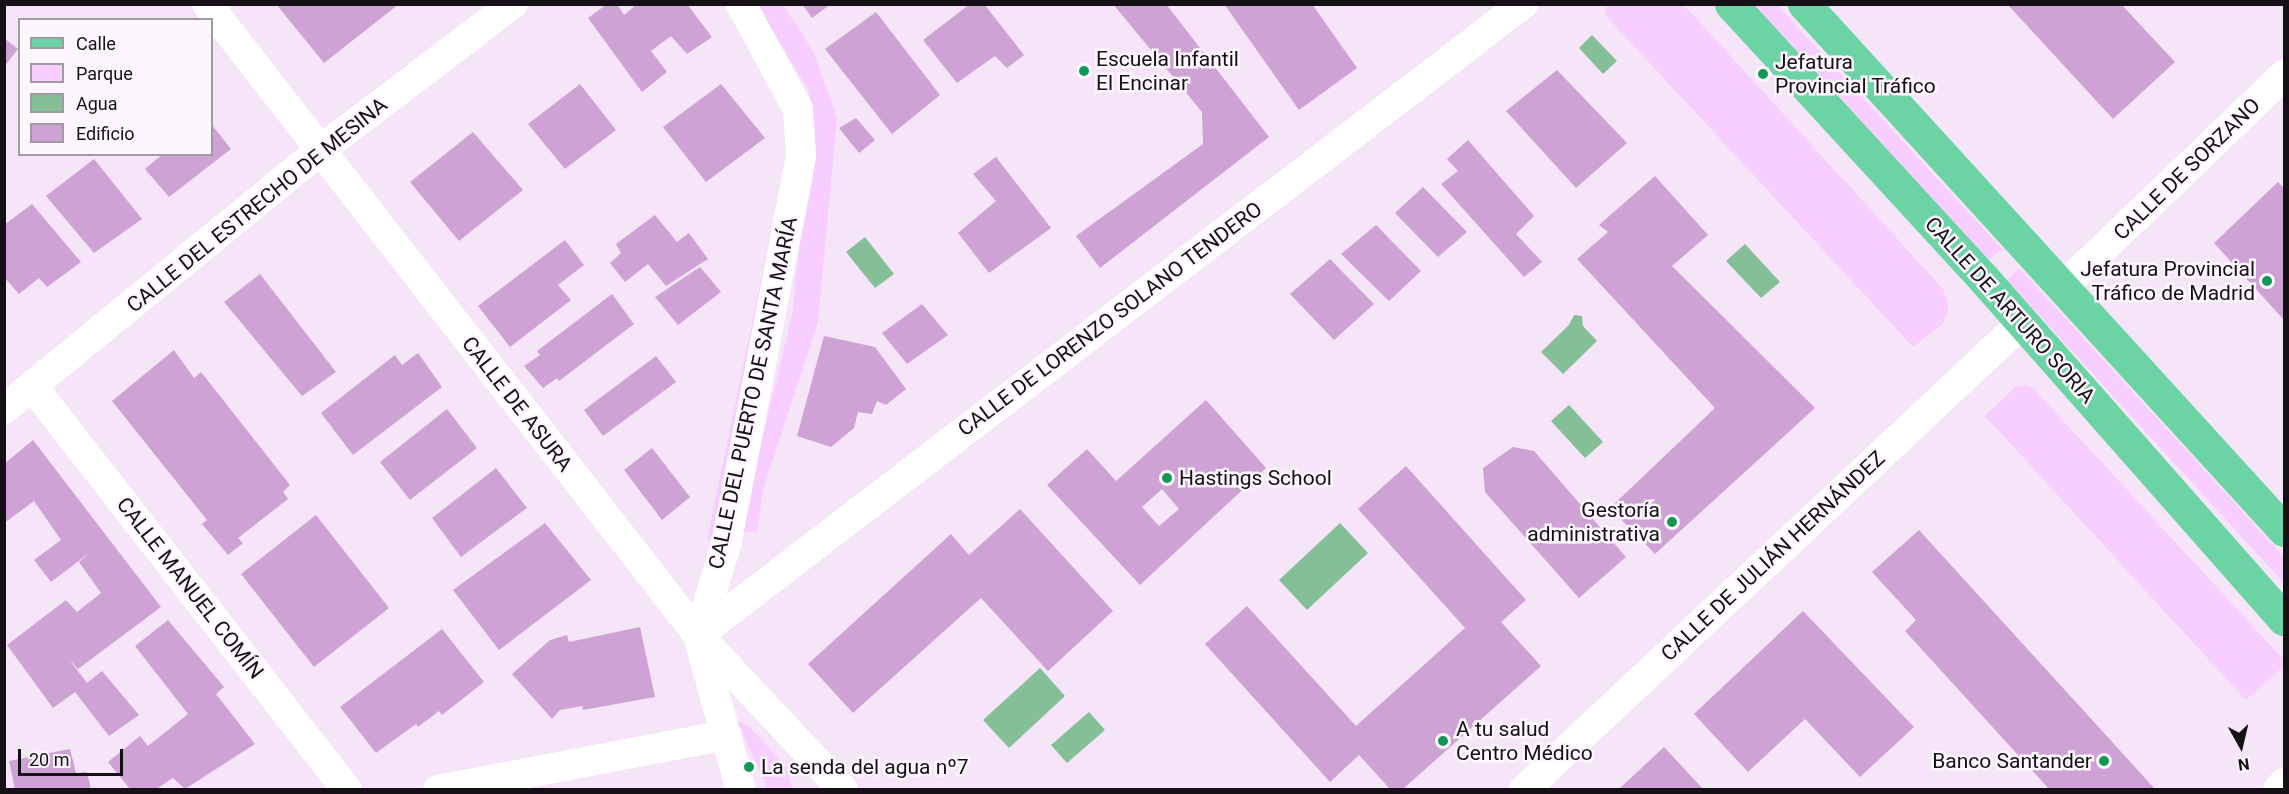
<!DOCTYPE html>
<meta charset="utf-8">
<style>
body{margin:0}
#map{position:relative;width:2289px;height:794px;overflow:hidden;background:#f6e5f9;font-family:Roboto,sans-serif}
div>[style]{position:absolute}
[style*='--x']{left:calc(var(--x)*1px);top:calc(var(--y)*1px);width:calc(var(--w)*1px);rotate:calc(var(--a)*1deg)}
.green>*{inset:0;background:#f8cdff}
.water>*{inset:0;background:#84bf97}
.building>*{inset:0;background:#cea2d4}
.street>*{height:30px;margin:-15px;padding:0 15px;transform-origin:15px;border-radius:15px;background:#fff}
.primary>*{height:33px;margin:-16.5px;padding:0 16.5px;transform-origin:16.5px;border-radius:16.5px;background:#6bd3a4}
.dots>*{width:16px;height:16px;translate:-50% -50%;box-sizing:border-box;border:3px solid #fdf6fe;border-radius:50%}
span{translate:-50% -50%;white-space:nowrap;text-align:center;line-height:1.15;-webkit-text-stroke:5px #fdf6fe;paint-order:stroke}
.poi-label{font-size:21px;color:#150f16}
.left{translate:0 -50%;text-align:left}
.right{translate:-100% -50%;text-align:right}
.street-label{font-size:21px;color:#150f16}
.frame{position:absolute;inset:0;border:6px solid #150f16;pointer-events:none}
.legend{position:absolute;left:18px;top:18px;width:195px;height:138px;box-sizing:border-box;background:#fdf6fe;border:2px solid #a09aa1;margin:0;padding:8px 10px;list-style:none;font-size:18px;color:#150f16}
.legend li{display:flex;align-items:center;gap:12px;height:30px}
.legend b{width:30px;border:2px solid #a09aa1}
.north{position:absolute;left:2211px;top:716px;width:60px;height:60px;-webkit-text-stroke:4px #fdf6fe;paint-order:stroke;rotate:172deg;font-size:16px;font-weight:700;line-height:24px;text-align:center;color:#150f16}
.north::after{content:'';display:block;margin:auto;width:21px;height:27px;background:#150f16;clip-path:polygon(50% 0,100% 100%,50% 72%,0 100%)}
.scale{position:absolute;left:18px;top:749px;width:105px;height:27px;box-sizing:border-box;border:3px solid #150f16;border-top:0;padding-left:8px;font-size:18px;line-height:21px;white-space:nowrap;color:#150f16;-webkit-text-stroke:4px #fdf6fe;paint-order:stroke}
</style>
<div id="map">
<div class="green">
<i style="clip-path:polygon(757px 5px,784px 5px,814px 53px,837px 118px,818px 322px,763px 490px,757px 532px,740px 531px,792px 315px,799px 250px,813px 180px,815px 138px,809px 91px)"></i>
<i style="clip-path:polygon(1609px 5px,1684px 5px,1943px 289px,1949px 306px,1943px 324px,1913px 347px,1606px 16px,1605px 8px)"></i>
<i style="clip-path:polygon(1754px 5px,1777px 5px,2002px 249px,1989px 260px)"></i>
<i style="clip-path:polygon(772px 226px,781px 228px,718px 540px,707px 540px)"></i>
<i style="clip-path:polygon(2019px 268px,2284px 557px,2284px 583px,2007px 280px)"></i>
<i style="clip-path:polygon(2025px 385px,2033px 388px,2284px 660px,2284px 666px,2246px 700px,1985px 416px,2015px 387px)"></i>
<i style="clip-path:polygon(737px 721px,749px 726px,787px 768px,792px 789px,768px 789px)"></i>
</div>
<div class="water">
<i style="clip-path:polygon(1592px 35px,1617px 61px,1603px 74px,1579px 48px)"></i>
<i style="clip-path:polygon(865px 237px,894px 274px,875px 288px,846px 252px)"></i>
<i style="clip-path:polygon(1745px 244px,1780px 282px,1761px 298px,1726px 261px)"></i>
<i style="clip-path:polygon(1574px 315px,1582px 316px,1583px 326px,1597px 341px,1563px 374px,1541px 352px,1569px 325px)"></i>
<i style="clip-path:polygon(1569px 405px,1603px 442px,1585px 458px,1551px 421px)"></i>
<i style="clip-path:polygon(1340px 523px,1368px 553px,1307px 610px,1279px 580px)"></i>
<i style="clip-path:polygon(1040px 668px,1065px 696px,1009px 748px,983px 720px)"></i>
<i style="clip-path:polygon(1089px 712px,1105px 730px,1067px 763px,1051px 745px)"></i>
</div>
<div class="building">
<i style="clip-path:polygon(276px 4px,399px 4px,324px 63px)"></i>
<i style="clip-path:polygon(607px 4px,617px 4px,624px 15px,637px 4px,687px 4px,712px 37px,687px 54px,671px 36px,651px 51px,667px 72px,642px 92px,588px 18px)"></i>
<i style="clip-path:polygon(802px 4px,831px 4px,812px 18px)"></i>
<i style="clip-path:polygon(970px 4px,984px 4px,1024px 55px,1007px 68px,995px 56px,957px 83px,923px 40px)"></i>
<i style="clip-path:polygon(1113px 4px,1166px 4px,1269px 137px,1100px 268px,1076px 236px,1203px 144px,1202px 112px)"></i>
<i style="clip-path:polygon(1224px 4px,1312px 4px,1357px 68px,1299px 110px)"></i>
<i style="clip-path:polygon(2007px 4px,2121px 4px,2175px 62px,2113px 119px)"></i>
<i style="clip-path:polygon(876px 12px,940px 95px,892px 134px,825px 49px)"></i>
<i style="clip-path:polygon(4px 38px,18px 49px,4px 67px)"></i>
<i style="clip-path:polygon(1557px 70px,1627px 143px,1576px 188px,1506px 111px)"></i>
<i style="clip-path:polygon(580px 84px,616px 130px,565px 169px,528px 124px)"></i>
<i style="clip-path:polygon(721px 84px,765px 138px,706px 182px,663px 127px)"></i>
<i style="clip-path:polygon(856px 118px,875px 140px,859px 153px,839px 128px)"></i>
<i style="clip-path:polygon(212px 125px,231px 149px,169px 197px,145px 169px,163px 154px,212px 154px)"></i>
<i style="clip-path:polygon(473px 132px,523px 190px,459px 241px,410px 182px)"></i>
<i style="clip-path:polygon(1468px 140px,1534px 216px,1516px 234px,1542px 262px,1524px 277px,1441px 184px,1458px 171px,1447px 159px)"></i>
<i style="clip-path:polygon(996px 157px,1051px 228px,989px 273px,958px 233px,996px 201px,973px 174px)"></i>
<i style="clip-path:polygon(94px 159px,142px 219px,94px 253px,46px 196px)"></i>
<i style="clip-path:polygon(1655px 176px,1708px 235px,1672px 266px,1815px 408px,1655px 554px,1610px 508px,1715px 408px,1577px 259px,1608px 232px,1599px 225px)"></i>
<i style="clip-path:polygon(2278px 182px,2284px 188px,2284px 320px,2214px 243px)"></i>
<i style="clip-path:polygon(1423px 187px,1467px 232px,1438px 257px,1395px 213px)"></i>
<i style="clip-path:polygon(32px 204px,81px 262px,47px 287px,39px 278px,19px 294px,4px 277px,4px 225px)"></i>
<i style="clip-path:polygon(655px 215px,677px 242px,689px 233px,708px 259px,666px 286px,648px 264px,625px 282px,610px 263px,621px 253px,616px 244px)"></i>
<i style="clip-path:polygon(1376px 225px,1421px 271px,1389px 301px,1341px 254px)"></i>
<i style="clip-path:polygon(565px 240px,584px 265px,558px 285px,571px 300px,510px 347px,478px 306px)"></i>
<i style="clip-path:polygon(1330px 259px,1374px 304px,1334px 340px,1290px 294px)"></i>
<i style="clip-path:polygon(700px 267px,721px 292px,678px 325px,655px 297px)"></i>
<i style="clip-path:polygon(260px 274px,336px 372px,302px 396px,224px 302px)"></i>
<i style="clip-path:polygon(612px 294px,634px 324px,559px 381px,557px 378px,543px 388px,524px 366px,540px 355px,537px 351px)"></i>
<i style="clip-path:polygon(922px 304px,948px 335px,907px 364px,882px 333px)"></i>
<i style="clip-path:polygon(824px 336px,875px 347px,906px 389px,886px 405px,877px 401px,872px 414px,858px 412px,854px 428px,831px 447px,797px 436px)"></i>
<i style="clip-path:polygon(174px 350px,194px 378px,201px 372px,290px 485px,283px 492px,288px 499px,238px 538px,243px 543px,228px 555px,202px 524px,207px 520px,112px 401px)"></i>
<i style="clip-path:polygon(418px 353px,442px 387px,353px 455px,321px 413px,395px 355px,402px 365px)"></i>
<i style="clip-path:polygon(656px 356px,676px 382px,603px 436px,584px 410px)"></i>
<i style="clip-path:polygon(evenodd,1206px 400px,1266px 468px,1140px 585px,1047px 485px,1087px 449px,1116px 481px,1206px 400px,1162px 489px,1179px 509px,1159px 526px,1142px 507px,1162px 489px)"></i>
<i style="clip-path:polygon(447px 409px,477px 448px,410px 500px,380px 462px)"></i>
<i style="clip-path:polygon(33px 440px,161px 607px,78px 669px,68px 658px,87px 683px,102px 671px,139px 715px,109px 736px,75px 692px,53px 708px,7px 645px,66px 600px,77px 612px,101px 593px,79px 562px,92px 551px,51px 582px,34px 560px,61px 540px,34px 501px,7px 521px,4px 518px,4px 464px)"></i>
<i style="clip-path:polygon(1513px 447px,1534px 451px,1626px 557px,1579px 598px,1485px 492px,1483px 468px)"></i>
<i style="clip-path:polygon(652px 448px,690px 497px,662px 520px,624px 470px)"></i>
<i style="clip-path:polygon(1406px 466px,1526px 600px,1501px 622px,1541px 666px,1403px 789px,1390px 789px,1359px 755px,1330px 782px,1205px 644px,1247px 606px,1356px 726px,1465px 628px,1358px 509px)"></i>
<i style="clip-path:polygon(496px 468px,527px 508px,461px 557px,432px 518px)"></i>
<i style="clip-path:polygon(1020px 509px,1113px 611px,1048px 671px,981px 598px,853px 713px,808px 664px,951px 534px,969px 555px)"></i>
<i style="clip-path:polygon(316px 515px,389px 608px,314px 667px,241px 574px)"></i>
<i style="clip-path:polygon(545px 523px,591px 580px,499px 650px,453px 590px)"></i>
<i style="clip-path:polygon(1919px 530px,2155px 789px,2049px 789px,1905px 631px,1916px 620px,1872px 572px)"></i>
<i style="clip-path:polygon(1803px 611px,1914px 727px,1860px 777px,1805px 719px,1748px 772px,1694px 714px)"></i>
<i style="clip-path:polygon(168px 620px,224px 687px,216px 694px,255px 744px,185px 789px,173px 778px,156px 789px,130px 789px,108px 762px,140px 736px,148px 746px,188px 714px,135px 646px)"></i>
<i style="clip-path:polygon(640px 627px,655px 697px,583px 710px,582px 706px,560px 710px,552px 719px,512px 674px,550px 640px,567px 635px,569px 642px)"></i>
<i style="clip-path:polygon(442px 629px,484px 682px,442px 715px,439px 711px,418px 727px,416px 724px,376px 753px,340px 707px)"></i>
<i style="clip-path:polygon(1664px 747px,1703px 789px,1619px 789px)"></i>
<i style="clip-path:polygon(70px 749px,76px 773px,87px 772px,91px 789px,15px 789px,9px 761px)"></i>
</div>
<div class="street">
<i style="--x:207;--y:4;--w:800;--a:52.11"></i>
<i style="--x:698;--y:635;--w:212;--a:46.9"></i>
<i style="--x:741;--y:4;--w:119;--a:61.5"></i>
<i style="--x:798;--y:109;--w:47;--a:86.3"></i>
<i style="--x:801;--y:156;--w:393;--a:100.9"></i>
<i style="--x:727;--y:542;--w:97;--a:107.3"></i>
<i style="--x:698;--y:635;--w:161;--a:74.5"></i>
<i style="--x:2063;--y:287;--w:306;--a:-43.8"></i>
<i style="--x:33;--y:387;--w:511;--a:52.08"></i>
<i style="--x:4;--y:409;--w:407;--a:-39.3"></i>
<i style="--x:319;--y:151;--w:243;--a:-37.2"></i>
<i style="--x:698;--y:635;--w:1039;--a:-37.41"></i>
<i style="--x:438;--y:790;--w:294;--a:-10.8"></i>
<i style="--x:1524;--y:790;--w:683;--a:-43.16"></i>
<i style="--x:2278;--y:790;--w:9;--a:-49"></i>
</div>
<div class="primary">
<i style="--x:1731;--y:4;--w:372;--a:47.4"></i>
<i style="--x:1983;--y:278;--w:455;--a:48.6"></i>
<i style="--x:1804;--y:4;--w:712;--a:47.62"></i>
</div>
<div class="dots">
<i style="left:1084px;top:71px;background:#139757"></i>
<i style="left:1763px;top:74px;background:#139757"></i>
<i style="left:2267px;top:281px;background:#139757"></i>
<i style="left:1167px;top:478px;background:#139757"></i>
<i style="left:1672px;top:522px;background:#139757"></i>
<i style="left:1443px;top:741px;background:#139757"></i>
<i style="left:2104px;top:761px;background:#139757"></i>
<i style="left:749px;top:767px;background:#139757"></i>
</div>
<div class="poi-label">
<span class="left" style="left:1096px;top:71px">Escuela Infantil<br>El Encinar</span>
<span class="left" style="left:1775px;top:74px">Jefatura<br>Provincial Tráfico</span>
<span class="right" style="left:2255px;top:281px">Jefatura Provincial<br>Tráfico de Madrid</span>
<span class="left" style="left:1179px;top:478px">Hastings School</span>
<span class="right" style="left:1660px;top:522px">Gestoría<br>administrativa</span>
<span class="left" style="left:1456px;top:741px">A tu salud<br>Centro Médico</span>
<span class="right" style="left:2092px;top:761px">Banco Santander</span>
<span class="left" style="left:761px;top:767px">La senda del agua nº7</span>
</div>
<div class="street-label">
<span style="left:2187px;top:169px;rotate:-44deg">CALLE DE SORZANO</span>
<span style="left:257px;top:205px;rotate:-39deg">CALLE DEL ESTRECHO DE MESINA</span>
<span style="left:2010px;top:310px;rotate:48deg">CALLE DE ARTURO SORIA</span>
<span style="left:1110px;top:319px;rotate:-37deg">CALLE DE LORENZO SOLANO TENDERO</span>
<span style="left:753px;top:393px;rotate:-78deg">CALLE DEL PUERTO DE SANTA MARÍA</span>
<span style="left:517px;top:404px;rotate:52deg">CALLE DE ASURA</span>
<span style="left:1773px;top:556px;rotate:-43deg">CALLE DE JULIÁN HERNÁNDEZ</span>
<span style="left:190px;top:588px;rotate:52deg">CALLE MANUEL COMÍN</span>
</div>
<div class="frame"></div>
<ul class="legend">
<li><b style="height:8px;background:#6bd3a4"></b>Calle</li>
<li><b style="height:16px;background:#f8cdff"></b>Parque</li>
<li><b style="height:16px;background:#84bf97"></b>Agua</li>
<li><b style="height:16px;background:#cea2d4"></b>Edificio</li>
</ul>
<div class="north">N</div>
<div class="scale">20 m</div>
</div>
